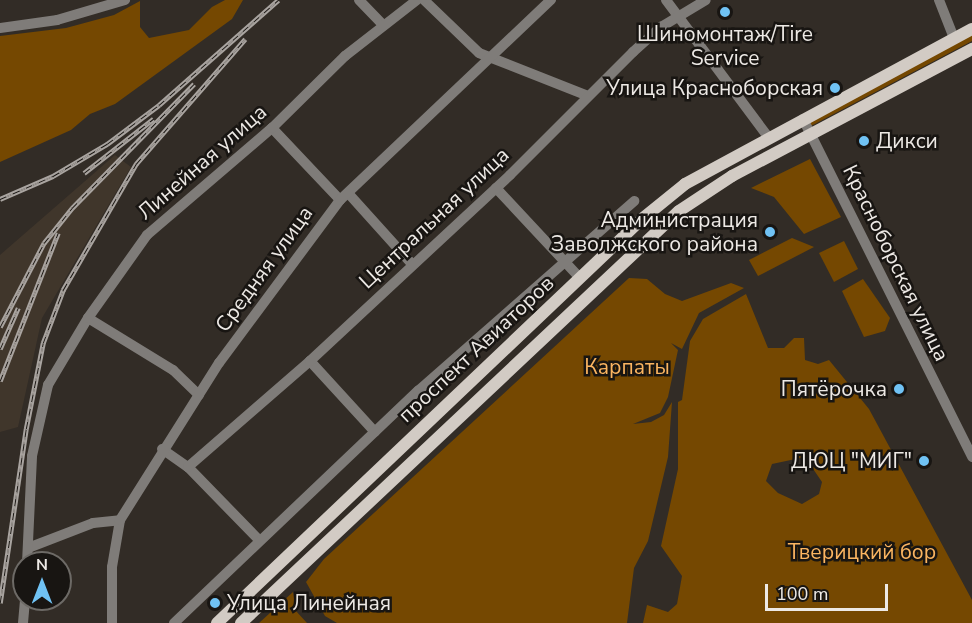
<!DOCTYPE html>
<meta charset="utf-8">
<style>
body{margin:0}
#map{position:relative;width:972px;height:623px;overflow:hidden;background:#322c26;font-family:"Nunito Sans",sans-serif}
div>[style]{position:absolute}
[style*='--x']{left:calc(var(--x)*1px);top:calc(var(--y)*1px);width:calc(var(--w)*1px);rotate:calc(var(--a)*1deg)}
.built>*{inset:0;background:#40362b}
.green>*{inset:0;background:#754801}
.minor>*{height:10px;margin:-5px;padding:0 5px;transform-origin:5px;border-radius:5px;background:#7f7c79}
.major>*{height:12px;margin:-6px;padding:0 6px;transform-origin:6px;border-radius:6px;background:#d2cbc4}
.rail>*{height:4.5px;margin-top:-2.25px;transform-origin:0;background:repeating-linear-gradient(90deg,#181512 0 7px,#a9a4a0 0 14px);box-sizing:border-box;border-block:2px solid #a9a4a0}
.dots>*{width:16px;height:16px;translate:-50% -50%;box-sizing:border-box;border:3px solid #181512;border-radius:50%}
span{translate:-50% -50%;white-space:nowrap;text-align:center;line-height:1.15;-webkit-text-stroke:5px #181512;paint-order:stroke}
.poi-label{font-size:21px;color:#ede9e5}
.right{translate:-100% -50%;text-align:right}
.left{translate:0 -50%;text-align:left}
.street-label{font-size:21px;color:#ede9e5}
.park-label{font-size:21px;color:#fbb561}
.north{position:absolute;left:12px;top:551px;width:60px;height:60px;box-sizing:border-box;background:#181512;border:2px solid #6d6a66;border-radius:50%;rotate:0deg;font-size:16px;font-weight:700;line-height:24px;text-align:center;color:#ede9e5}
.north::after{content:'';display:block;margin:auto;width:21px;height:27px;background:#70c2f4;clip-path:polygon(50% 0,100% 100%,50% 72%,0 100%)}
.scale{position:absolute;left:765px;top:584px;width:123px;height:27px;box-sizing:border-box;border:3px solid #ede9e5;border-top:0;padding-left:8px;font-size:18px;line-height:21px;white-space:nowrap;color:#ede9e5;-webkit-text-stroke:4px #181512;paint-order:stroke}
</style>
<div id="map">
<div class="built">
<i style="clip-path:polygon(115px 155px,131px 167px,42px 318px,18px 427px,0 432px,0 255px)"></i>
</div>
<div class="green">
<i style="clip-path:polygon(225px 0,243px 0,232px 19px,115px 104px,90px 114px,71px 130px,0 162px,0 36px,66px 28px,114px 15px,140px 1px,140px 27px,149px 38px,189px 30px,212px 7px)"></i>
<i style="clip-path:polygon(972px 35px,972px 41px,811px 126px,809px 121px)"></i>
<i style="clip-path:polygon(810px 159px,841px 217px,804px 234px,774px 197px,751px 188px)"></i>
<i style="clip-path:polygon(792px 238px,814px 247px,758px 276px,749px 260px)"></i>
<i style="clip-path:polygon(844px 241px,858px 269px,834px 282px,819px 253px)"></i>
<i style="clip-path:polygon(629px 278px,647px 279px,665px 294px,682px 301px,731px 283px,744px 288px,699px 313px,682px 349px,671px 343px,678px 350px,668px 397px,660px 413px,633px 424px,651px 422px,664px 415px,672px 402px,668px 457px,648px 541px,634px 568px,627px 623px,337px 623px,325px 616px,306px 582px,324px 559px)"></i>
<i style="clip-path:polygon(863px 279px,890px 318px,885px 331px,864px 337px,842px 291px)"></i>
<i style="clip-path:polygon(evenodd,746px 294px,768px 348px,784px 348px,794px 338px,804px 338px,805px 360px,818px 364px,829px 360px,869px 409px,972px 600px,972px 623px,643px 623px,647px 605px,668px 612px,677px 604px,682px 576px,661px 546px,678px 469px,678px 402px,682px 400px,690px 341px,703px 319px,746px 294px,805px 457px,822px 482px,819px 494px,802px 504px,778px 493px,766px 481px,772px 464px,805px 457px)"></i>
<i style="clip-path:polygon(293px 592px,296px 611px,307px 623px,259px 623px)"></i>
</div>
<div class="minor">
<i style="--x:359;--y:0;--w:33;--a:46"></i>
<i style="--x:424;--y:0;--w:76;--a:43.9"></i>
<i style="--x:479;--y:53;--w:117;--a:21.5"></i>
<i style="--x:666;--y:0;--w:171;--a:53.3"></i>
<i style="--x:939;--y:0;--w:41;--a:68.5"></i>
<i style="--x:0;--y:28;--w:58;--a:-8"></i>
<i style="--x:57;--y:20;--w:71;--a:-16.4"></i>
<i style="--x:803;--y:119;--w:378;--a:63.4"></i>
<i style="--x:272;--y:128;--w:99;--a:46.6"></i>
<i style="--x:496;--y:188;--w:123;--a:47"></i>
<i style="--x:348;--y:193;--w:96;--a:48"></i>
<i style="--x:88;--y:318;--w:100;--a:31.5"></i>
<i style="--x:173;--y:370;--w:36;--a:44"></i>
<i style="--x:310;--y:361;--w:96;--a:47.5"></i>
<i style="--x:162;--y:449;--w:32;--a:35"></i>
<i style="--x:188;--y:467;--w:102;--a:45.8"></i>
<i style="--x:188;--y:467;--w:162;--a:-41"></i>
<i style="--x:310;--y:361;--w:273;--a:-42.9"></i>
<i style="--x:510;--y:175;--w:174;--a:-45"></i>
<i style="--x:633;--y:52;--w:38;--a:-42"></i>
<i style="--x:661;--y:27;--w:52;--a:-31"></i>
<i style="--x:28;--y:548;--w:70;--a:-21"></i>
<i style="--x:93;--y:523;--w:27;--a:-6"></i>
<i style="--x:27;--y:563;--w:107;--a:-87.3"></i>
<i style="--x:32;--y:456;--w:73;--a:-77.3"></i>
<i style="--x:48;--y:385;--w:78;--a:-59.2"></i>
<i style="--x:88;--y:318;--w:102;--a:-54.6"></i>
<i style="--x:147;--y:235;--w:165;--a:-40.6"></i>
<i style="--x:272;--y:128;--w:103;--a:-44.6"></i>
<i style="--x:345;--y:56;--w:91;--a:-37.9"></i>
<i style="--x:23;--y:623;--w:24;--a:-85"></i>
<i style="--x:112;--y:623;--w:56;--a:-90"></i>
<i style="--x:112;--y:567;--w:48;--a:-80.3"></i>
<i style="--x:120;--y:520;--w:186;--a:-57.8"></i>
<i style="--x:219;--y:363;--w:203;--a:-53.4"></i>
<i style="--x:340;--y:200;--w:291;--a:-43.5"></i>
<i style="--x:174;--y:623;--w:337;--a:-43.6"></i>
<i style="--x:418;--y:391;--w:288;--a:-41.3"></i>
</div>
<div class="major">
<i style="--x:217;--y:623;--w:586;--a:-43.55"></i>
<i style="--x:642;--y:219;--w:55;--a:-39.1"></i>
<i style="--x:685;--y:184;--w:326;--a:-28.4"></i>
<i style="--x:241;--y:623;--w:601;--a:-43.25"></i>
<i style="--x:679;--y:211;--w:64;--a:-33.4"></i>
<i style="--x:732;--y:176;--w:272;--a:-27.9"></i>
</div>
<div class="rail">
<i style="--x:84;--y:173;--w:88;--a:-38"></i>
<i style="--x:0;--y:199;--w:58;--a:-23.5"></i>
<i style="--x:53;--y:176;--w:63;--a:-30.7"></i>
<i style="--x:107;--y:144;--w:65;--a:-36.9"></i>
<i style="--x:159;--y:105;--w:159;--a:-41.4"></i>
<i style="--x:0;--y:327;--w:95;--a:-62.4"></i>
<i style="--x:44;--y:243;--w:45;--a:-51.3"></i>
<i style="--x:72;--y:208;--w:174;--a:-45.5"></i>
<i style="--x:0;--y:349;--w:45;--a:-66.3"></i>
<i style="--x:0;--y:381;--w:159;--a:-68.6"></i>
<i style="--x:0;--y:603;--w:176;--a:-81.5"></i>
<i style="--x:26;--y:429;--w:88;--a:-78.8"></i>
<i style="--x:43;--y:343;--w:57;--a:-69.3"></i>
<i style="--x:63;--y:290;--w:146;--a:-59.9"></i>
<i style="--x:136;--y:164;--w:166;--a:-48.9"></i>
</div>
<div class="dots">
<i style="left:725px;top:12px;background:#70c2f4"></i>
<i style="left:835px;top:88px;background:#70c2f4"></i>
<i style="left:864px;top:141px;background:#70c2f4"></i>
<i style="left:770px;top:232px;background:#70c2f4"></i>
<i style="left:899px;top:389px;background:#70c2f4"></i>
<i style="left:924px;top:461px;background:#70c2f4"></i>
<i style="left:215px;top:603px;background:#70c2f4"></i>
</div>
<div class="poi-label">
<span style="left:725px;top:46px">Шиномонтаж/Tire<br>Service</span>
<span class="right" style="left:823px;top:88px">Улица Красноборская</span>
<span class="left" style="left:876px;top:141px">Дикси</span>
<span class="right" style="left:758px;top:232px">Администрация<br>Заволжского района</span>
<span class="right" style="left:887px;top:389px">Пятёрочка</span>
<span class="right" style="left:912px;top:461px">ДЮЦ "МИГ"</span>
<span class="left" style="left:227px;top:603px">Улица Линейная</span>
</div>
<div class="street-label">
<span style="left:202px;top:162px;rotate:-41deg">Линейная улица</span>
<span style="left:434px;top:218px;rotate:-43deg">Центральная улица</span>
<span style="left:896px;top:263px;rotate:64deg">Красноборская улица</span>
<span style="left:264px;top:269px;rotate:-54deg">Средняя улица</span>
<span style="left:476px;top:349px;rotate:-43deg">проспект Авиаторов</span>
</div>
<div class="park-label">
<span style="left:627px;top:367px">Карпаты</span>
<span style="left:862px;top:552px">Тверицкий бор</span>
</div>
<div class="north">N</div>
<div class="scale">100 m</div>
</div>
